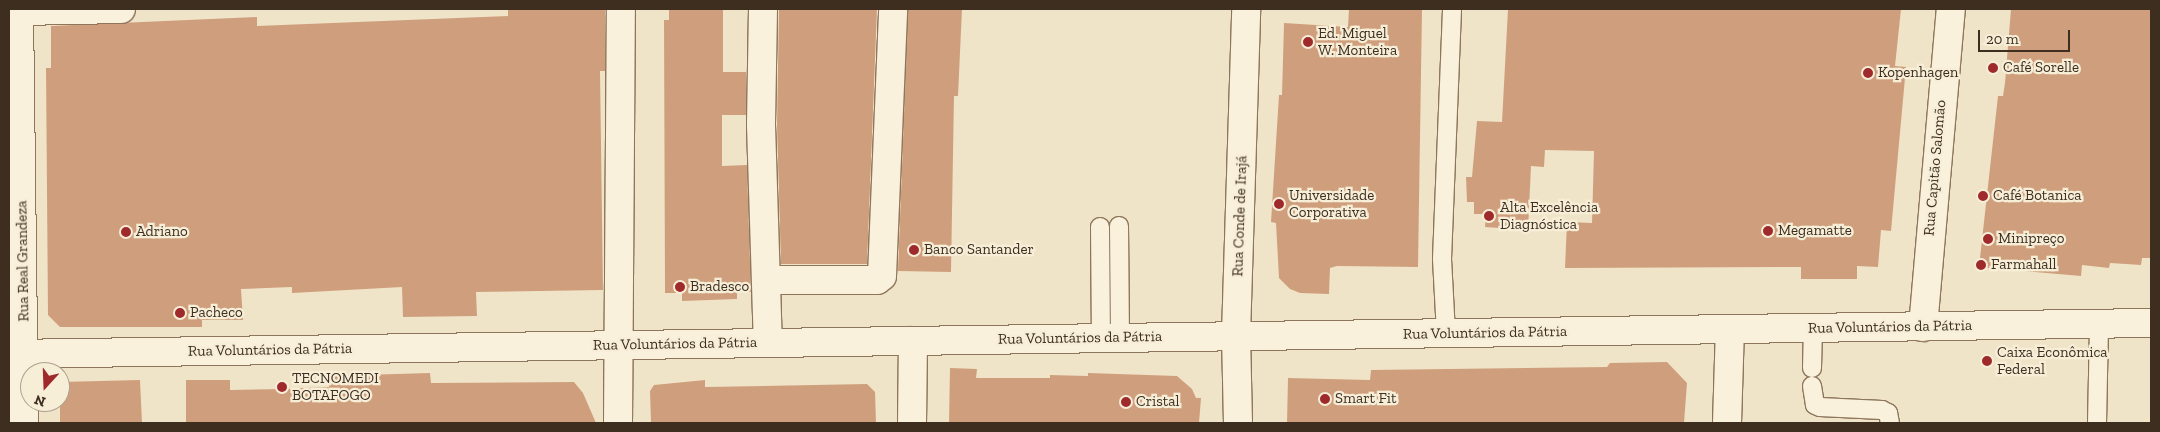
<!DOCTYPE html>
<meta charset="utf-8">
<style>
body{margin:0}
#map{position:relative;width:2160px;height:432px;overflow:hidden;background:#f0e4c8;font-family:"Zilla Slab",serif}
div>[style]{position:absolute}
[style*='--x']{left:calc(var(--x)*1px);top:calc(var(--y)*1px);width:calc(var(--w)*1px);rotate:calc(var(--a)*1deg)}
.building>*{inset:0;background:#cf9f7d}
.roads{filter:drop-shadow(1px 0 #8d765c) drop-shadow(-1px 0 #8d765c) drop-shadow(0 1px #8d765c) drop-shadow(0 -1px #8d765c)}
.lane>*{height:18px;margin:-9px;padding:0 9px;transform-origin:9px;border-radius:9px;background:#faf1dc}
.street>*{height:28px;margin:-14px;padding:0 14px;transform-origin:14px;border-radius:14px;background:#faf1dc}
.secondary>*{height:28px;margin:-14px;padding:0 14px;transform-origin:14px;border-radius:14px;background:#faf1dc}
.dots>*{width:14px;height:14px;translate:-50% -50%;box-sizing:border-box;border:2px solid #f7eed8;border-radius:50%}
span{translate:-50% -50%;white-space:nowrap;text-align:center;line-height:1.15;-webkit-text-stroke:4.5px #f7eed8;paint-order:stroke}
.poi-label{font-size:15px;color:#3d2e20}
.left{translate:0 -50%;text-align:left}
.street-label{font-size:15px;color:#3d2e20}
.frame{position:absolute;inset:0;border:10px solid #3d2e20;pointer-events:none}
.north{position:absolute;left:20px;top:362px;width:50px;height:50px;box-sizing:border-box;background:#f7eed8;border:1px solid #ada18e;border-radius:50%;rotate:200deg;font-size:14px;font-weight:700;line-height:20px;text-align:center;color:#3d2e20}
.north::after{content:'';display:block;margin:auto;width:18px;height:22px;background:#9e2a2b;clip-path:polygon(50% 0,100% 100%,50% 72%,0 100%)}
.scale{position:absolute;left:1978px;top:30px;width:92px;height:22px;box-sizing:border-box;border:2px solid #3d2e20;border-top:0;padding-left:6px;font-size:15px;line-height:18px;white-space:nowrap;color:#3d2e20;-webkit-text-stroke:4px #f7eed8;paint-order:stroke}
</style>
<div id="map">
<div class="building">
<i style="clip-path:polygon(508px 9px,605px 9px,605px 71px,600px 71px,603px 290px,476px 292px,477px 316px,403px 317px,402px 287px,292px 293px,292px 287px,241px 289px,243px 320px,202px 320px,202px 327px,60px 327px,48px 315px,46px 68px,51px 68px,51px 26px,257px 17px,257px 26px,508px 16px)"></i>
<i style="clip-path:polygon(669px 9px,723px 9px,723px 72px,746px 72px,746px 115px,722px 115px,722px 166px,747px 165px,751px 292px,737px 292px,737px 299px,682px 301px,682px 293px,665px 293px,664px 20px,669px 20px)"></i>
<i style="clip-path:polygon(779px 9px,877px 9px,867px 264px,781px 264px,777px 125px)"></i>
<i style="clip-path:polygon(908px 9px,962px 9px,958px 96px,954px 96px,951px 272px,898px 271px)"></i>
<i style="clip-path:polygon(1349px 9px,1422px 9px,1418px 267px,1337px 266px,1330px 268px,1329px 294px,1300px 293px,1290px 289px,1279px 278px,1276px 223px,1271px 222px,1279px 95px,1282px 95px,1284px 23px,1348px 27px)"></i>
<i style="clip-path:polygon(1508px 9px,1901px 9px,1895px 66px,1906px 67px,1891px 231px,1881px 230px,1878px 267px,1857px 266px,1857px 279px,1801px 279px,1801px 267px,1565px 268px,1567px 222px,1592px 223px,1594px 151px,1545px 150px,1544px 167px,1531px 166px,1528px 230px,1485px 227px,1486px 214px,1474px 214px,1474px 202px,1467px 202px,1466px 177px,1472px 177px,1477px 121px,1502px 122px)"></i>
<i style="clip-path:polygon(2011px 9px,2151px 9px,2151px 258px,2142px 258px,2141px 265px,2110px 263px,2109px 268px,2082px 265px,2081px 276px,1979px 267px,1998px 96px,2003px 96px,2005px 83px)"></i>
<i style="clip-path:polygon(1667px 362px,1687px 383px,1684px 423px,1287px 423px,1288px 378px,1370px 380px,1371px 370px,1607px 367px,1610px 363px)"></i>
<i style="clip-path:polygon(950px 368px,977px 369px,976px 378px,1050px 378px,1050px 375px,1088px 376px,1088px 373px,1177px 376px,1192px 389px,1196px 398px,1201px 398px,1199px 423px,949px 423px)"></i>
<i style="clip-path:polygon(430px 373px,431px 383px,574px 382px,583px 393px,596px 423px,186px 423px,186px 380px,230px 380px,230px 390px,283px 389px,329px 387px,329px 376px)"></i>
<i style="clip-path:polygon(140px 380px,142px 423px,60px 423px,60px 382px)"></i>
<i style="clip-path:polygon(705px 380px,705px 387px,867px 384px,875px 392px,876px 423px,651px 423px,650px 391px,654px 385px)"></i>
</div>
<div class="roads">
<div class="lane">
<i style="--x:1119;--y:226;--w:111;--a:89.5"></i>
<i style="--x:1100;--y:227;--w:111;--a:89.5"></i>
<i style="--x:1446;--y:333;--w:74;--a:-93.1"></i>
<i style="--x:1442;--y:259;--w:250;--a:-87.7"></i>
<i style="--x:1812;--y:368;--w:40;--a:-88.6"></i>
<i style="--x:1812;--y:386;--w:19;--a:81"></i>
<i style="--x:1815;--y:405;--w:5;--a:22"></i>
<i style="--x:1820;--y:407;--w:62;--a:2.8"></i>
<i style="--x:1882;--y:410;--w:7;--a:27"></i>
<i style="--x:1888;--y:413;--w:10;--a:79"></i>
<i style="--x:2097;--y:423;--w:99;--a:-88.8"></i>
</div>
<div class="street">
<i style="--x:763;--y:9;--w:116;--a:91"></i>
<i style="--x:761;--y:125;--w:217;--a:88.2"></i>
<i style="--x:19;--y:11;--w:102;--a:-1.1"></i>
<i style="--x:766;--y:280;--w:111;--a:0"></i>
<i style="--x:877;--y:280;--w:6;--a:-39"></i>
<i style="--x:882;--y:276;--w:267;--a:-87.6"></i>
<i style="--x:1923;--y:327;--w:319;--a:-85"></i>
<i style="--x:618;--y:423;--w:414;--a:-89.6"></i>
<i style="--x:912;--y:423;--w:82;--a:-89.3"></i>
<i style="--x:1238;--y:423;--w:88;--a:-91.3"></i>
<i style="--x:1236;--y:335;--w:326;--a:-88.2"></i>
<i style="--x:1727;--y:423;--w:94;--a:-88.2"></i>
</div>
<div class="secondary">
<i style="--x:19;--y:9;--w:414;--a:89.3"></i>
<i style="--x:9;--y:354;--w:2142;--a:-0.83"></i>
</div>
</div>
<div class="dots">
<i style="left:1308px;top:42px;background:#9e2a2b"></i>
<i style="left:1993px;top:68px;background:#9e2a2b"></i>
<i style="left:1868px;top:73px;background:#9e2a2b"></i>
<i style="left:1983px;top:196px;background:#9e2a2b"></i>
<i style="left:1279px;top:204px;background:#9e2a2b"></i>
<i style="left:1489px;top:216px;background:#9e2a2b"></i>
<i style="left:1768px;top:231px;background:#9e2a2b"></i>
<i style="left:126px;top:232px;background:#9e2a2b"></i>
<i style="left:1988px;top:239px;background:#9e2a2b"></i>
<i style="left:914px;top:250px;background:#9e2a2b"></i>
<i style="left:1981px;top:265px;background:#9e2a2b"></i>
<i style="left:680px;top:287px;background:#9e2a2b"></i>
<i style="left:180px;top:313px;background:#9e2a2b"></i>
<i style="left:1987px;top:361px;background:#9e2a2b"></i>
<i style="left:282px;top:387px;background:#9e2a2b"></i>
<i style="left:1325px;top:399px;background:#9e2a2b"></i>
<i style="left:1126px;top:402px;background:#9e2a2b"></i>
</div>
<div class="poi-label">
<span class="left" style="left:1318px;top:42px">Ed. Miguel<br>W. Monteira</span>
<span class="left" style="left:2003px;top:68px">Café Sorelle</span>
<span class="left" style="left:1878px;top:73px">Kopenhagen</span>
<span class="left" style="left:1289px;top:204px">Universidade<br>Corporativa</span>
<span class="left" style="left:1993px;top:196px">Café Botanica</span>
<span class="left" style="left:1500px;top:216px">Alta Excelência<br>Diagnóstica</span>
<span class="left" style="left:1778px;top:231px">Megamatte</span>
<span class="left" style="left:136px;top:232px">Adriano</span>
<span class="left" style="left:1998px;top:239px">Minipreço</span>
<span class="left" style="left:924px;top:250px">Banco Santander</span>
<span class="left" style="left:1991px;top:265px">Farmahall</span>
<span class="left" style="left:690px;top:287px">Bradesco</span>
<span class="left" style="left:190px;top:313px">Pacheco</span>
<span class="left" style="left:1997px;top:361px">Caixa Econômica<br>Federal</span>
<span class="left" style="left:292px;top:387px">TECNOMEDI<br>BOTAFOGO</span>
<span class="left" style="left:1335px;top:399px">Smart Fit</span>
<span class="left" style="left:1136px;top:402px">Cristal</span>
</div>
<div class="street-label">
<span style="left:1935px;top:168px;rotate:-85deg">Rua Capitão Salomão</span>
<span style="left:1240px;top:216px;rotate:-88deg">Rua Conde de Irajá</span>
<span style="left:23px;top:261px;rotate:-91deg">Rua Real Grandeza</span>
<span style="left:1890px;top:327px;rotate:-1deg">Rua Voluntários da Pátria</span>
<span style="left:1485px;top:333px;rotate:-1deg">Rua Voluntários da Pátria</span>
<span style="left:1080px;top:338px;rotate:-1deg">Rua Voluntários da Pátria</span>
<span style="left:675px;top:344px;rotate:-1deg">Rua Voluntários da Pátria</span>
<span style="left:270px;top:350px;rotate:-1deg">Rua Voluntários da Pátria</span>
</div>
<div class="frame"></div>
<div class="north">N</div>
<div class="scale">20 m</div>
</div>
